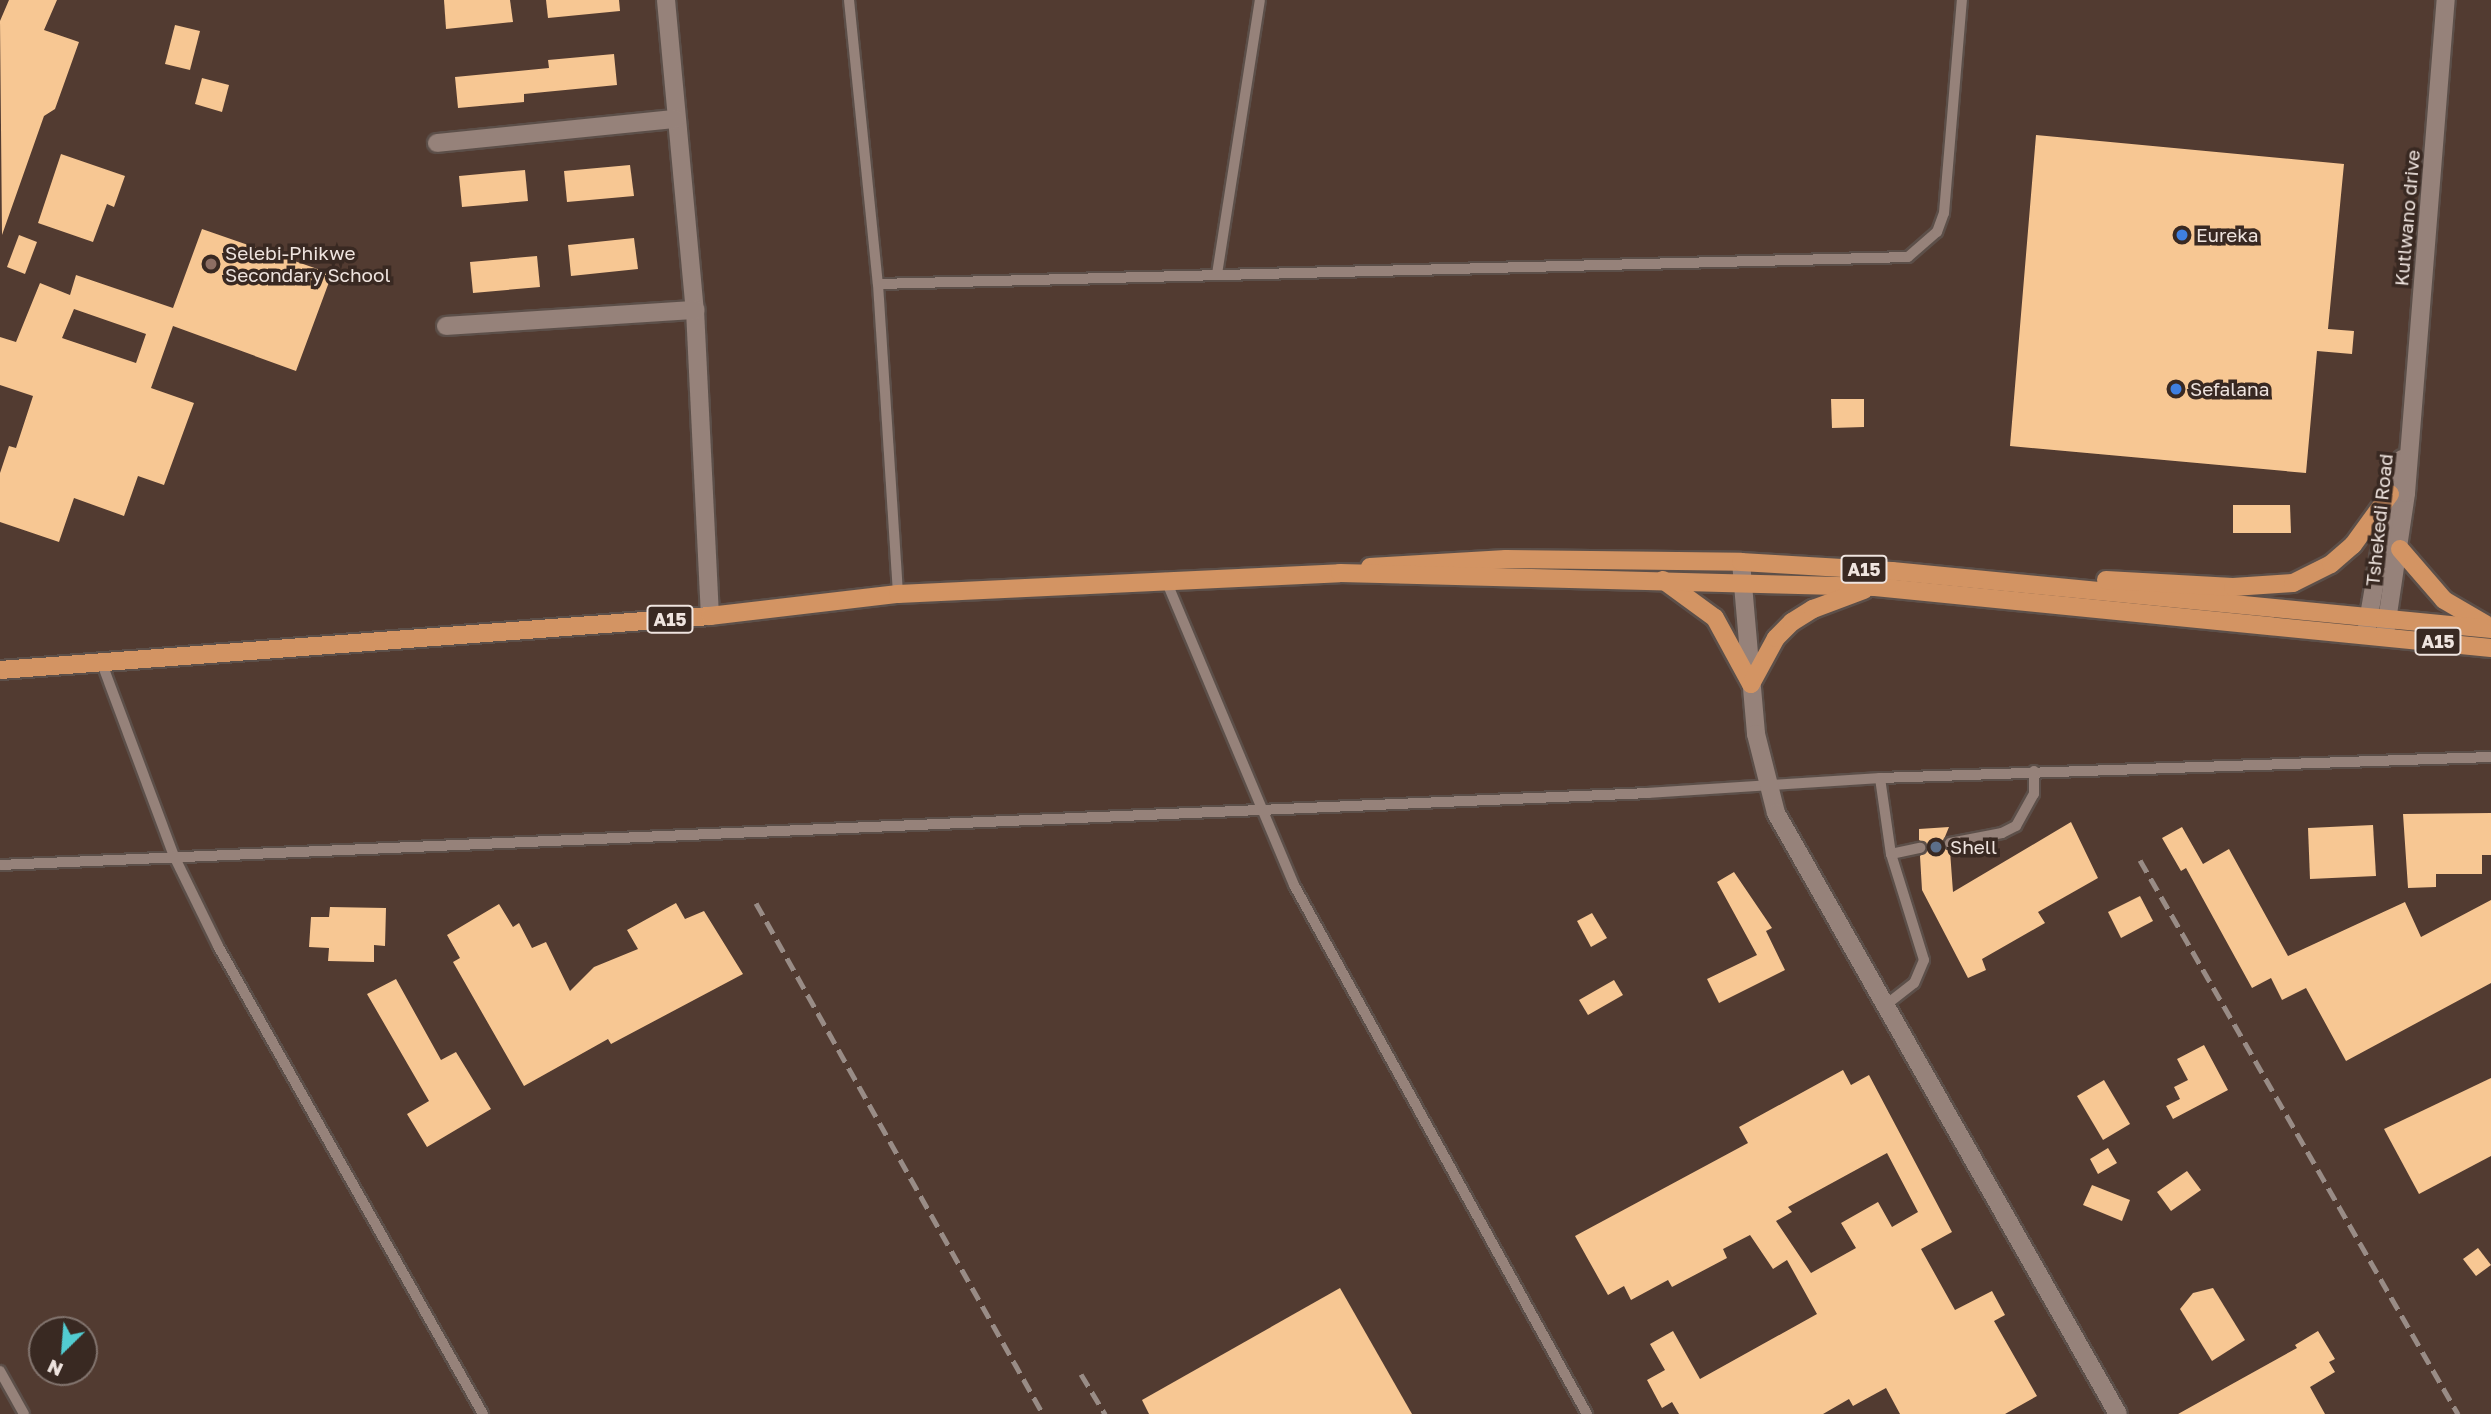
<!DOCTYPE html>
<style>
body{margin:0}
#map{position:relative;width:2491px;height:1414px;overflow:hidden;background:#43332c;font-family:"Golos Text",sans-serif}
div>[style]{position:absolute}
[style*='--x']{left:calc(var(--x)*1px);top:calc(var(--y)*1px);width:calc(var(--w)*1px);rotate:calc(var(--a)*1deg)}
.built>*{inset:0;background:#523b31}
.building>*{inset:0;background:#f7c793}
.roads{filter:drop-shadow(2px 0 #5c4f49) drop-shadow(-2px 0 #5c4f49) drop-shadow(0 2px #5c4f49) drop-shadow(0 -2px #5c4f49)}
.service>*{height:10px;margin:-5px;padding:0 5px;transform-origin:5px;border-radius:5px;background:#96827a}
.minor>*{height:18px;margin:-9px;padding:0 9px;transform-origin:9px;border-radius:9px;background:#96827a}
.tertiary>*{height:18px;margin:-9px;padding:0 9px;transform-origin:9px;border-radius:9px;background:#96827a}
.primary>*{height:18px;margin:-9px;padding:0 9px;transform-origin:9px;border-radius:9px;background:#d39463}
.rail>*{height:5px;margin-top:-2.5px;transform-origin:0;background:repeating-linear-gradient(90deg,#998c86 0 14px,transparent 0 21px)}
.dots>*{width:19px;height:19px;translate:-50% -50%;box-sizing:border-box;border:4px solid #392922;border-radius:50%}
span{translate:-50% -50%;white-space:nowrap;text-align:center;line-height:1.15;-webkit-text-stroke:7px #392922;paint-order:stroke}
.shield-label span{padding:2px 5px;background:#392922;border:2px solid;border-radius:5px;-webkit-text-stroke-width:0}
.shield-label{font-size:18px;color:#efe4df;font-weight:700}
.street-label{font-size:19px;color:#efe4df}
.poi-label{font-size:19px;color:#efe4df}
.left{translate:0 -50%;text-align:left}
.north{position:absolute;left:28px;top:1316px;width:70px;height:70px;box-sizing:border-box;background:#392922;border:2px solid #82746e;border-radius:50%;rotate:205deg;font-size:19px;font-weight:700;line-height:28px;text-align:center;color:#efe4df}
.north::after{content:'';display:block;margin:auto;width:24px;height:32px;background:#52ccd1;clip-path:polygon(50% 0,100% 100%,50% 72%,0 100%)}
</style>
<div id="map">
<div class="built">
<i style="clip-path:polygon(evenodd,0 0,2491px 0,2491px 1414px,0 1414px,0 0,42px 1330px,84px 1330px,84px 1372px,42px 1372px,42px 1330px)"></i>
</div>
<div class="building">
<i style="clip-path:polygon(9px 0,57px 0,44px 30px,79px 42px,55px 109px,44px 116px,2px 235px,0 21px)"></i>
<i style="clip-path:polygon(444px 0,510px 0,513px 22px,446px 29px)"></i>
<i style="clip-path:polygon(546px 0,619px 0,620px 11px,548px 18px)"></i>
<i style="clip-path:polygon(175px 25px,200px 31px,190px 70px,165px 64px)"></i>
<i style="clip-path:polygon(614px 54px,617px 85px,524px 94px,524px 102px,458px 108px,455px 77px,549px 68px,548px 60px)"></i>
<i style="clip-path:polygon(202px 78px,229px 85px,222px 112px,195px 104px)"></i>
<i style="clip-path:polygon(2036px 135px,2344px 164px,2328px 329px,2354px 331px,2352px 354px,2317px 351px,2306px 473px,2010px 446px)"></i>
<i style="clip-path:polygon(61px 154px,125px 176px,114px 207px,107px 204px,93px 242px,38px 223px)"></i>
<i style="clip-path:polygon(630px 165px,634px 196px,567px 202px,564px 171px)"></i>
<i style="clip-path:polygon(525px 170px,528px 201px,462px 207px,459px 176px)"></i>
<i style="clip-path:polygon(evenodd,202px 229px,332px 274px,296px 371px,173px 326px,151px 388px,194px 403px,164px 485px,138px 476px,124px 516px,74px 498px,59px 542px,0 522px,0 473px,9px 446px,16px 448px,33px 396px,0 385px,0 337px,16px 342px,40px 283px,70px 295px,76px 275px,173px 308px,202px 229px,74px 309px,146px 334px,136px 363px,62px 338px,74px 309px)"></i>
<i style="clip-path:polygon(19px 235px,37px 242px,25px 274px,7px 267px)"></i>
<i style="clip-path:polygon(634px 238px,638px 269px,571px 276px,568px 245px)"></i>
<i style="clip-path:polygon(537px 256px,540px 287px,473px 293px,470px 262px)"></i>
<i style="clip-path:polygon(1831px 399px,1864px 399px,1864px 427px,1832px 428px)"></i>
<i style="clip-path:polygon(2233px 505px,2290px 505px,2291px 533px,2233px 533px)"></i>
<i style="clip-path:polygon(2491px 813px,2491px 855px,2482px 855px,2482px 874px,2436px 874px,2436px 887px,2408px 888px,2403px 814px)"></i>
<i style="clip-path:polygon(2071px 822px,2098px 878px,2038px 912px,2045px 923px,1982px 959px,1986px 970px,1968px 978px,1922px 890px,1920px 856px,1928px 847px,1919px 840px,1919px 829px,1949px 827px,1942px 844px,1950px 851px,1953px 892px)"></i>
<i style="clip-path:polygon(2373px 825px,2376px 876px,2310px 879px,2308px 828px)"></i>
<i style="clip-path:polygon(2182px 827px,2203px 864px,2229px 849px,2288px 956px,2405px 902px,2421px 937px,2491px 900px,2491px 983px,2346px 1061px,2306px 988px,2282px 1000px,2271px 978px,2252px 988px,2186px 868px,2181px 871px,2162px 838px)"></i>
<i style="clip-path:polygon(1734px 872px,1772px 928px,1766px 931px,1785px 970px,1719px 1003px,1707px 979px,1757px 955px,1717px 882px)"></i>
<i style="clip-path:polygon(2140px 896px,2153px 921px,2121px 938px,2108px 912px)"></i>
<i style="clip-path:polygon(676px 903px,685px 919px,704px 911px,743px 974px,611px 1044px,608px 1039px,524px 1086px,453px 962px,460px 958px,447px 935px,499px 904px,513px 927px,519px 923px,532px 948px,546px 942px,570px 991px,594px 967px,638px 949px,627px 930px)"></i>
<i style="clip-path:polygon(330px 907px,386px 908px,385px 946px,374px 945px,374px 962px,328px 961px,329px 948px,309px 947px,311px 917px,329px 917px)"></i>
<i style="clip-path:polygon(1592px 913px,1607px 938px,1591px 947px,1577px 921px)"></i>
<i style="clip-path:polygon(396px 979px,441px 1060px,456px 1052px,491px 1109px,427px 1147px,407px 1114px,429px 1101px,367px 994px)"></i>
<i style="clip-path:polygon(1614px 980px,1623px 995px,1588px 1015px,1579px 1000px)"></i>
<i style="clip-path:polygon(2204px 1045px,2228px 1090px,2173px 1119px,2166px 1106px,2180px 1099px,2174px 1087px,2188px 1080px,2177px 1059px)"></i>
<i style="clip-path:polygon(evenodd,1843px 1070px,1851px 1085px,1869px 1075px,1952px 1232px,1921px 1249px,1955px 1310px,1992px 1291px,2005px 1315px,1994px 1321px,2037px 1396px,2005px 1414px,1900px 1414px,1886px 1388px,1853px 1406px,1849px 1399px,1823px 1414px,1679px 1414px,1672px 1402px,1662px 1408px,1647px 1380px,1665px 1370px,1650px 1344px,1673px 1331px,1700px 1379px,1817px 1314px,1787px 1260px,1773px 1269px,1750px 1235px,1723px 1249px,1727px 1258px,1672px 1287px,1668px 1280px,1631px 1300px,1624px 1286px,1608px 1295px,1575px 1236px,1748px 1143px,1739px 1127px,1843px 1070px,1887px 1153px,1918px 1212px,1892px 1227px,1878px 1202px,1841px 1223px,1856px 1248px,1811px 1273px,1776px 1221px,1792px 1212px,1788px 1207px,1887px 1153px)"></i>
<i style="clip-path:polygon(2491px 1078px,2491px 1156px,2419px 1194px,2384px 1129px)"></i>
<i style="clip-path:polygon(2104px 1080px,2130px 1124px,2103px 1140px,2077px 1096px)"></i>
<i style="clip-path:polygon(2108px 1148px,2117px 1163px,2098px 1174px,2090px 1159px)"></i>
<i style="clip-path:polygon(2187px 1171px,2201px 1190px,2171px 1211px,2157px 1192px)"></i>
<i style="clip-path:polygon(2092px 1185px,2130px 1200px,2122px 1221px,2083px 1205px)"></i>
<i style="clip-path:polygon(2478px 1248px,2491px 1265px,2476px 1276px,2463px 1259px)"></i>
<i style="clip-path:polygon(1340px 1288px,1412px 1414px,1149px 1414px,1142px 1400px)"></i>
<i style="clip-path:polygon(2213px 1288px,2245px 1340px,2212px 1361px,2180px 1309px,2193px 1293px)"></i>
<i style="clip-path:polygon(2318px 1331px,2335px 1359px,2329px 1362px,2335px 1372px,2310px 1387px,2325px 1414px,2178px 1414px,2297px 1348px,2295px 1345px)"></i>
</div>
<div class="roads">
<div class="service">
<i style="--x:849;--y:0;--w:285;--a:84.2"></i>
<i style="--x:878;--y:284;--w:311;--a:86.3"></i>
<i style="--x:1217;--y:274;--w:277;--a:-81.1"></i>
<i style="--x:878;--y:284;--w:1030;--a:-1.5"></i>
<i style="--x:1908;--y:257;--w:38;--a:-41"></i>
<i style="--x:1937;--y:232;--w:20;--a:-70"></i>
<i style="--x:1944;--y:213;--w:214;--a:-85.2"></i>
<i style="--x:1165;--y:578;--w:333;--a:67.2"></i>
<i style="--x:1294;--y:885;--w:605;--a:61.02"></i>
<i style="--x:101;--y:661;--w:208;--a:69.5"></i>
<i style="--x:174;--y:856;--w:100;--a:63.9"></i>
<i style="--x:218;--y:946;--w:538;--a:60.48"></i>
<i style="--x:1880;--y:778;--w:77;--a:81.8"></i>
<i style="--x:1891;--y:854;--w:111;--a:72.7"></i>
<i style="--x:1924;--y:960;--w:25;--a:113"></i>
<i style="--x:1914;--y:983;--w:37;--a:142"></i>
<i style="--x:1950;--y:843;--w:53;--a:-10.9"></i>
<i style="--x:2002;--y:833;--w:16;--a:-27"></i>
<i style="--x:2016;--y:826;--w:37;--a:-61"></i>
<i style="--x:2034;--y:794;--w:23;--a:-90"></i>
<i style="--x:1891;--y:854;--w:30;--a:-12"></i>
<i style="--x:0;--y:865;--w:1650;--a:-2.5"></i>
<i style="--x:1648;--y:793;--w:232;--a:-3.7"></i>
<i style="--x:1880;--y:778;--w:611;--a:-1.97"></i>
<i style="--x:0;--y:1371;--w:49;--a:60.8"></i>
</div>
<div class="minor">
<i style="--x:666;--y:0;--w:311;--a:84.7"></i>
<i style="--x:695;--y:310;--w:306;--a:87.2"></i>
<i style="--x:437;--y:143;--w:239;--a:-5.8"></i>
<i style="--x:446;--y:326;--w:250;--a:-3.7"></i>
<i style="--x:1741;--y:562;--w:173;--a:85"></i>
<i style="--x:1756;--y:734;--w:81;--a:75.8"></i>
<i style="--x:1776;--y:813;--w:691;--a:60.36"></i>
</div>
<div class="tertiary">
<i style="--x:2366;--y:633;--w:141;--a:-80.2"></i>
<i style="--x:2390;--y:494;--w:37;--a:-71"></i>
<i style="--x:2385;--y:634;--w:143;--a:-81.5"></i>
<i style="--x:2406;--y:493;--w:495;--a:-85.4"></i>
</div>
<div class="primary">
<i style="--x:2400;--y:549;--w:67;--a:49.2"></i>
<i style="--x:2444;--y:600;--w:48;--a:30.3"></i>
<i style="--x:1370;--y:567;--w:136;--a:-3.4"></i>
<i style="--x:1506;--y:559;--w:235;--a:0.7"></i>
<i style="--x:1741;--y:562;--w:151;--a:3.4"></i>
<i style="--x:1892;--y:571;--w:602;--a:5.53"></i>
<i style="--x:1663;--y:580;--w:64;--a:36.2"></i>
<i style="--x:1715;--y:618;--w:75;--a:61.4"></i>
<i style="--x:2106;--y:580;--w:127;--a:3.2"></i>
<i style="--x:2233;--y:587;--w:60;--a:-3.8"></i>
<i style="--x:2293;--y:583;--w:42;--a:-26.6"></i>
<i style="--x:2331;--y:564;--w:29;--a:-41"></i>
<i style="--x:2353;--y:545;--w:63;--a:-54"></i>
<i style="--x:0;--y:670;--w:712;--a:-4.35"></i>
<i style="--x:710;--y:616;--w:189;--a:-6.7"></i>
<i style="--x:898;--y:594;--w:442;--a:-2.7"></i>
<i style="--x:1340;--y:573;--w:535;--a:1.5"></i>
<i style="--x:1875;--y:587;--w:619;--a:5.66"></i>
<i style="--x:1751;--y:684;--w:52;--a:-61.5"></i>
<i style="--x:1776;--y:638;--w:23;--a:-45"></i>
<i style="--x:1792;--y:622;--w:25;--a:-32"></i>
<i style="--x:1813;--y:609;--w:54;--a:-20.4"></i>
</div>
</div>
<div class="rail">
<i style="--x:2140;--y:860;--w:639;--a:60.14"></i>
<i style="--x:756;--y:903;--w:586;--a:60.68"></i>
<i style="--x:1081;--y:1374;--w:47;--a:59"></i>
</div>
<div class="dots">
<i style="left:2182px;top:235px;background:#3f7fe0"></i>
<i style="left:211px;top:264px;background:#8d6e63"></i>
<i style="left:2176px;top:389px;background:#3f7fe0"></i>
<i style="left:1936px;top:847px;background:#5c6f8a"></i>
</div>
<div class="shield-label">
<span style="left:1864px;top:569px">A15</span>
<span style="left:670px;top:619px">A15</span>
<span style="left:2438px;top:641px">A15</span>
</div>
<div class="street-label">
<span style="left:2407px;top:218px;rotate:-85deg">Kutlwano drive</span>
<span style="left:2379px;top:520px;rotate:-84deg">Tshekedi Road</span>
</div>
<div class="poi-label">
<span class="left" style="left:2196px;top:235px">Eureka</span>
<span class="left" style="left:225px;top:264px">Selebi-Phikwe<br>Secondary School</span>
<span class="left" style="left:2190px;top:389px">Sefalana</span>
<span class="left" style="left:1950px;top:847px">Shell</span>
</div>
<div class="north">N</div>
</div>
